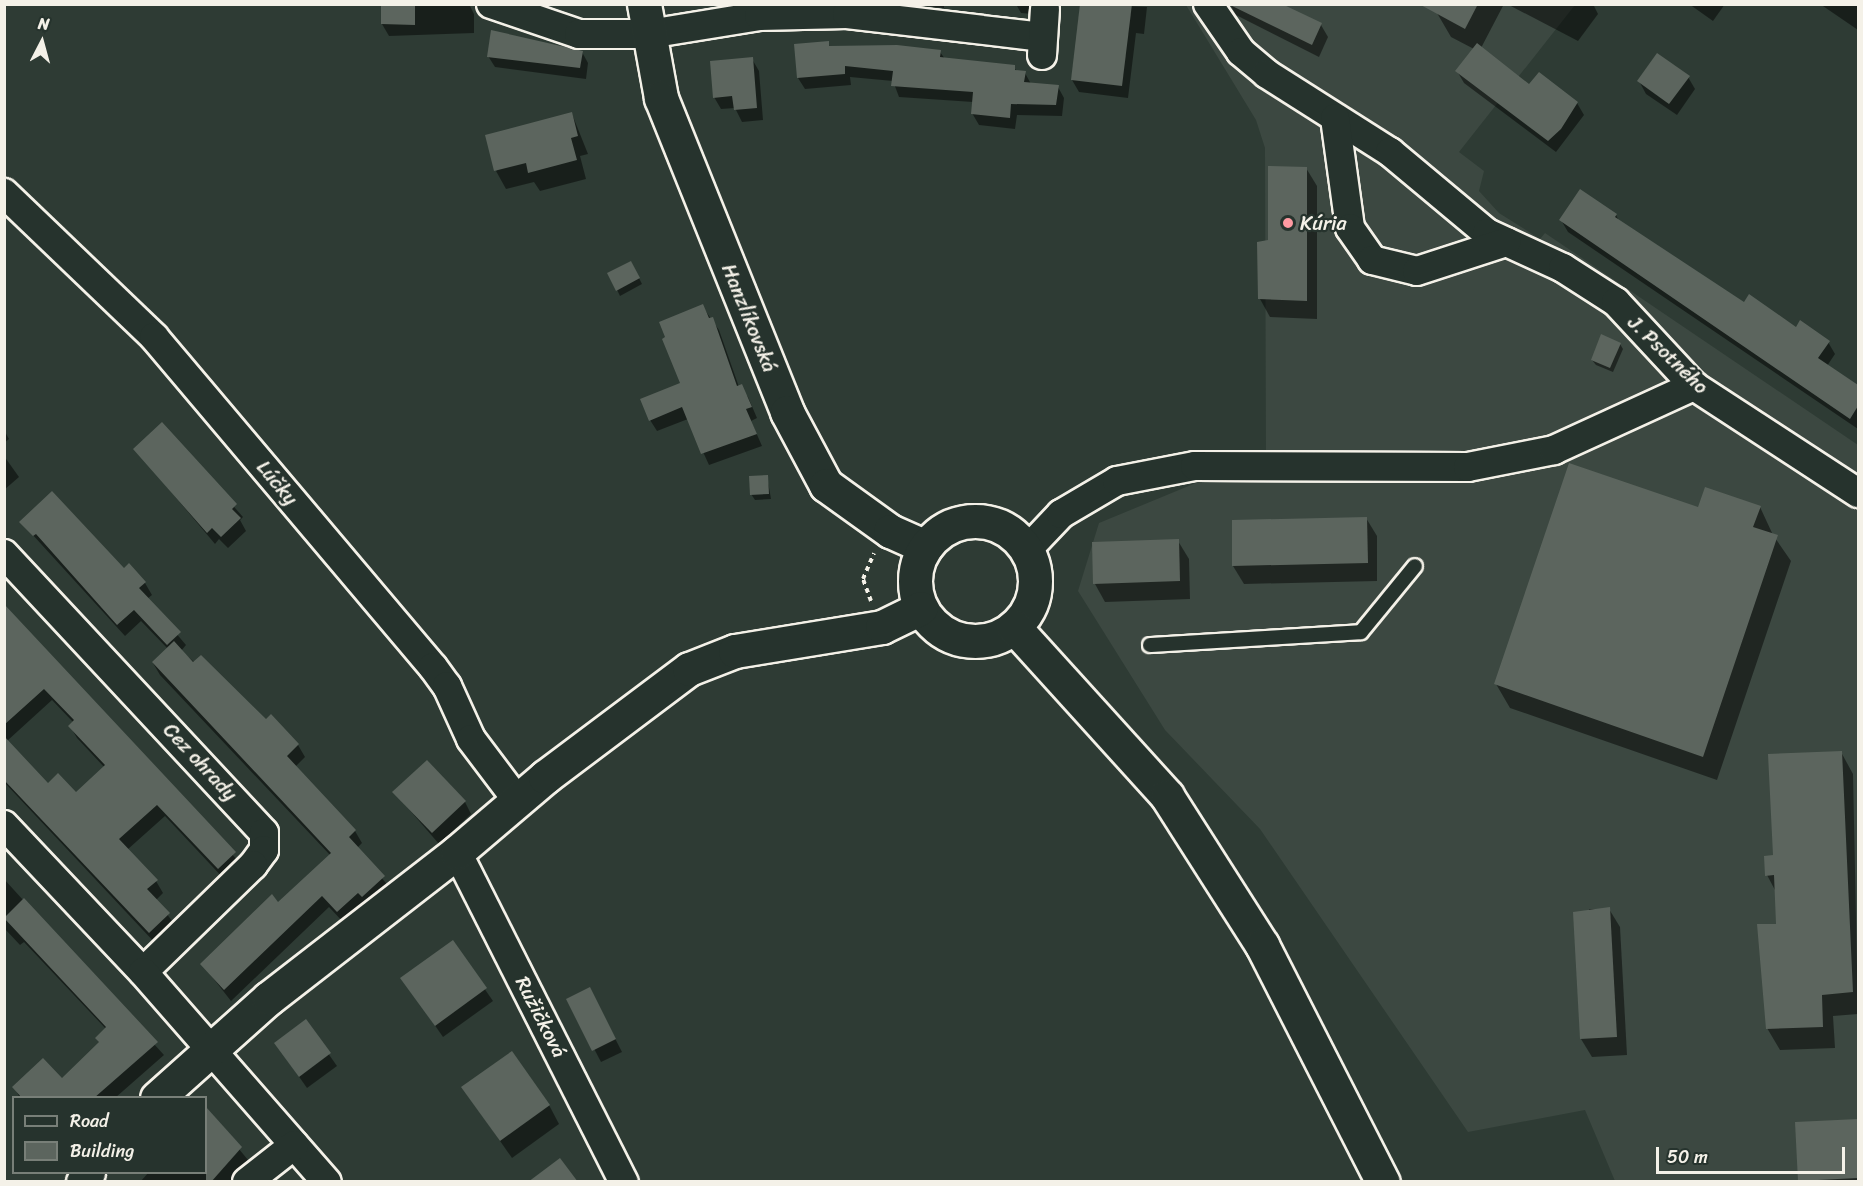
<!DOCTYPE html>
<meta charset="utf-8">
<style>
body{margin:0}
#map{position:relative;width:1863px;height:1186px;overflow:hidden;background:#2e3b34;font-family:Sriracha,sans-serif}
div>[style]{position:absolute}
[style*='--x']{left:calc(var(--x)*1px);top:calc(var(--y)*1px);width:calc(var(--w)*1px);rotate:calc(var(--a)*1deg)}
.built>*{inset:0;background:#3c4841}
.shadow>*{inset:0;background:#0007}
.building>*{inset:0;background:#5c655e}
.path>*{height:4px;margin-top:-2px;transform-origin:0;background:repeating-linear-gradient(90deg,#f4f1e8 0 4.5px,transparent 0 9px)}
.roads{filter:drop-shadow(2px 0 #f4f1e8) drop-shadow(-2px 0 #f4f1e8) drop-shadow(0 2px #f4f1e8) drop-shadow(0 -2px #f4f1e8)}
.service>*{height:14px;margin:-7px;padding:0 7px;transform-origin:7px;border-radius:7px;background:#26332d}
.minor>*{height:28px;margin:-14px;padding:0 14px;transform-origin:14px;border-radius:14px;background:#26332d}
.tertiary>*{height:33px;margin:-16.5px;padding:0 16.5px;transform-origin:16.5px;border-radius:16.5px;background:#26332d}
.tertiary>.ring{margin:-16.5px;padding:0;box-sizing:content-box;background:none;border:33px solid #26332d;border-radius:50%}
.dots>*{width:16px;height:16px;translate:-50% -50%;box-sizing:border-box;border:3px solid #26332d;border-radius:50%}
span{translate:-50% -50%;white-space:nowrap;text-align:center;line-height:1.15;-webkit-text-stroke:4.5px #26332d;paint-order:stroke}
.poi-label{font-size:20px;color:#f4f1e8}
.left{translate:0 -50%;text-align:left}
.street-label{font-size:20px;color:#f4f1e8}
.frame{position:absolute;inset:0;border:6px solid #f4f1e8;pointer-events:none}
.legend{position:absolute;left:12px;top:1096px;width:195px;height:78px;box-sizing:border-box;background:#26332d;border:2px solid #787f78;margin:0;padding:8px 10px;list-style:none;font-size:18px;color:#f4f1e8}
.legend li{display:flex;align-items:center;gap:12px;height:30px}
.legend b{width:30px;border:2px solid #787f78}
.north{position:absolute;left:12px;top:12px;width:60px;height:60px;-webkit-text-stroke:4px #26332d;paint-order:stroke;rotate:6deg;font-size:16px;font-weight:700;line-height:24px;text-align:center;color:#f4f1e8}
.north::after{content:'';display:block;margin:auto;width:21px;height:27px;background:#f4f1e8;clip-path:polygon(50% 0,100% 100%,50% 72%,0 100%)}
.scale{position:absolute;left:1656px;top:1147px;width:189px;height:27px;box-sizing:border-box;border:3px solid #f4f1e8;border-top:0;padding-left:8px;font-size:18px;line-height:21px;white-space:nowrap;color:#f4f1e8;-webkit-text-stroke:4px #26332d;paint-order:stroke}
</style>
<div id="map">
<div class="built">
<i style="clip-path:polygon(1186px 5px,1575px 5px,1459px 152px,1484px 171px,1479px 191px,1499px 213px,1540px 239px,1545px 233px,1858px 445px,1858px 1181px,1615px 1181px,1585px 1110px,1468px 1132px,1260px 829px,1165px 730px,1078px 591px,1099px 523px,1208px 478px,1266px 464px,1265px 148px,1256px 120px)"></i>
</div>
<div class="shadow">
<i style="clip-path:polygon(384px 4px,469px 4px,474px 14px,474px 33px,389px 36px,382px 24px)"></i>
<i style="clip-path:polygon(910px 4px,944px 4px,944px 8px)"></i>
<i style="clip-path:polygon(1004px 4px,1045px 4px,1044px 15px,1021px 13px,1017px 6px)"></i>
<i style="clip-path:polygon(1081px 4px,1147px 7px,1144px 34px,1136px 33px,1128px 98px,1079px 92px,1072px 80px)"></i>
<i style="clip-path:polygon(1230px 4px,1321px 25px,1328px 37px,1319px 57px,1236px 15px)"></i>
<i style="clip-path:polygon(1442px 4px,1504px 4px,1481px 48px,1530px 86px,1577px 103px,1584px 115px,1556px 152px,1464px 83px,1457px 71px,1474px 49px,1451px 37px,1437px 13px)"></i>
<i style="clip-path:polygon(1507px 4px,1593px 4px,1598px 14px,1578px 41px)"></i>
<i style="clip-path:polygon(1689px 4px,1725px 4px,1713px 21px)"></i>
<i style="clip-path:polygon(1858px 4px,1858px 30px,1820px 4px)"></i>
<i style="clip-path:polygon(828px 43px,830px 48px,940px 52px,945px 59px,1014px 67px,1017px 72px,1025px 73px,1031px 84px,1058px 87px,1064px 98px,1062px 116px,1017px 115px,1015px 129px,979px 125px,972px 113px,973px 102px,899px 97px,893px 81px,850px 77px,851px 85px,805px 89px,798px 78px)"></i>
<i style="clip-path:polygon(582px 52px,588px 63px,586px 79px,495px 67px,488px 56px)"></i>
<i style="clip-path:polygon(752px 59px,759px 71px,763px 120px,742px 122px,735px 108px,721px 109px,714px 97px)"></i>
<i style="clip-path:polygon(1688px 77px,1695px 89px,1677px 115px,1646px 94px,1639px 81px)"></i>
<i style="clip-path:polygon(572px 114px,588px 154px,580px 156px,586px 179px,540px 191px,534px 182px,506px 189px,496px 171px)"></i>
<i style="clip-path:polygon(1306px 168px,1317px 186px,1317px 319px,1270px 317px,1260px 299px,1270px 242px)"></i>
<i style="clip-path:polygon(1616px 215px,1620px 223px,1744px 304px,1828px 342px,1835px 354px,1827px 366px,1858px 387px,1858px 429px,1568px 232px,1561px 220px)"></i>
<i style="clip-path:polygon(631px 262px,642px 284px,620px 296px,609px 273px)"></i>
<i style="clip-path:polygon(702px 306px,719px 330px,739px 387px,748px 397px,757px 418px,751px 421px,762px 446px,709px 465px,688px 419px,657px 431px,650px 420px,682px 384px)"></i>
<i style="clip-path:polygon(1620px 344px,1623px 349px,1613px 372px,1596px 365px,1592px 360px)"></i>
<i style="clip-path:polygon(161px 424px,243px 517px,240px 520px,246px 531px,228px 548px,219px 539px,215px 544px,135px 449px)"></i>
<i style="clip-path:polygon(4px 430px,9px 439px,4px 443px)"></i>
<i style="clip-path:polygon(4px 456px,19px 477px,4px 490px)"></i>
<i style="clip-path:polygon(767px 476px,771px 499px,755px 500px,751px 494px)"></i>
<i style="clip-path:polygon(1760px 507px,1773px 535px,1791px 561px,1717px 780px,1510px 708px,1496px 684px,1699px 509px)"></i>
<i style="clip-path:polygon(1366px 518px,1377px 536px,1377px 581px,1244px 584px,1233px 566px)"></i>
<i style="clip-path:polygon(21px 522px,145px 583px,152px 595px,147px 599px,186px 645px,181px 651px,265px 721px,271px 716px,298px 745px,305px 757px,295px 767px,355px 831px,362px 843px,357px 848px,390px 888px,344px 923px,329px 907px,231px 1001px,202px 964px,278px 904px,330px 855px,160px 675px,153px 663px,168px 649px,141px 621px,125px 636px)"></i>
<i style="clip-path:polygon(1178px 541px,1189px 559px,1190px 599px,1105px 602px,1095px 584px)"></i>
<i style="clip-path:polygon(evenodd,4px 606px,241px 864px,225px 880px,165px 816px,127px 850px,156px 881px,163px 893px,156px 900px,176px 926px,157px 945px,4px 782px,4px 606px,52px 700px,73px 722px,70px 726px,77px 738px,105px 768px,76px 795px,48px 785px,7px 741px,52px 700px)"></i>
<i style="clip-path:polygon(1841px 752px,1853px 774px,1858px 1014px,1833px 1016px,1835px 1048px,1780px 1050px,1767px 1028px,1778px 925px,1776px 892px,1767px 875px)"></i>
<i style="clip-path:polygon(394px 792px,465px 802px,471px 814px,439px 844px)"></i>
<i style="clip-path:polygon(4px 879px,164px 1055px,115px 1098px,20px 1098px,14px 1087px,62px 1080px,100px 1043px,97px 1038px,106px 1029px,24px 942px,20px 945px,4px 928px)"></i>
<i style="clip-path:polygon(1589px 909px,1609px 909px,1620px 927px,1627px 1055px,1592px 1057px,1581px 1039px)"></i>
<i style="clip-path:polygon(452px 942px,493px 1001px,443px 1037px,402px 978px)"></i>
<i style="clip-path:polygon(568px 999px,596px 1001px,622px 1052px,601px 1062px)"></i>
<i style="clip-path:polygon(306px 1022px,337px 1066px,307px 1088px,276px 1044px)"></i>
<i style="clip-path:polygon(463px 1088px,549px 1105px,559px 1124px,512px 1158px)"></i>
<i style="clip-path:polygon(212px 1116px,248px 1160px,229px 1182px,140px 1182px,149px 1172px,206px 1172px,206px 1121px)"></i>
<i style="clip-path:polygon(1858px 1120px,1858px 1182px,1801px 1182px,1797px 1123px)"></i>
</div>
<div class="building">
<i style="clip-path:polygon(381px 4px,415px 4px,415px 25px,381px 24px)"></i>
<i style="clip-path:polygon(1080px 4px,1132px 4px,1122px 86px,1071px 80px)"></i>
<i style="clip-path:polygon(1228px 4px,1282px 4px,1322px 23px,1312px 45px)"></i>
<i style="clip-path:polygon(1419px 4px,1478px 4px,1465px 29px)"></i>
<i style="clip-path:polygon(491px 30px,583px 51px,580px 68px,487px 57px)"></i>
<i style="clip-path:polygon(829px 41px,829px 46px,897px 45px,941px 50px,940px 57px,1015px 65px,1015px 70px,1026px 71px,1024px 82px,1059px 85px,1056px 105px,1011px 104px,1010px 118px,971px 114px,973px 92px,891px 86px,893px 71px,845px 66px,845px 74px,797px 78px,794px 44px)"></i>
<i style="clip-path:polygon(1477px 43px,1529px 84px,1539px 72px,1578px 102px,1561px 129px,1548px 141px,1455px 71px)"></i>
<i style="clip-path:polygon(1657px 53px,1690px 76px,1669px 104px,1637px 81px)"></i>
<i style="clip-path:polygon(753px 57px,757px 108px,734px 110px,732px 96px,713px 98px,710px 61px)"></i>
<i style="clip-path:polygon(572px 112px,578px 136px,571px 138px,577px 160px,528px 173px,526px 163px,494px 171px,485px 135px)"></i>
<i style="clip-path:polygon(1268px 166px,1307px 167px,1307px 301px,1258px 299px,1257px 242px,1268px 240px)"></i>
<i style="clip-path:polygon(1580px 189px,1617px 214px,1615px 217px,1744px 302px,1749px 294px,1796px 327px,1800px 320px,1830px 341px,1818px 358px,1858px 385px,1858px 406px,1850px 419px,1559px 220px)"></i>
<i style="clip-path:polygon(631px 261px,640px 278px,616px 291px,607px 273px)"></i>
<i style="clip-path:polygon(703px 304px,709px 318px,713px 317px,737px 386px,742px 384px,752px 407px,746px 409px,757px 434px,701px 454px,682px 407px,649px 421px,640px 399px,680px 383px,662px 339px,665px 337px,659px 322px)"></i>
<i style="clip-path:polygon(1601px 334px,1621px 343px,1610px 368px,1591px 360px)"></i>
<i style="clip-path:polygon(162px 422px,237px 504px,232px 509px,241px 518px,221px 537px,212px 528px,207px 533px,133px 449px)"></i>
<i style="clip-path:polygon(1569px 463px,1698px 507px,1705px 487px,1761px 506px,1753px 527px,1778px 535px,1703px 757px,1494px 684px)"></i>
<i style="clip-path:polygon(768px 475px,769px 494px,750px 495px,749px 476px)"></i>
<i style="clip-path:polygon(52px 491px,124px 568px,129px 563px,146px 582px,139px 588px,181px 632px,167px 645px,134px 610px,117px 625px,36px 534px,33px 536px,19px 522px)"></i>
<i style="clip-path:polygon(1367px 517px,1368px 563px,1232px 566px,1232px 520px)"></i>
<i style="clip-path:polygon(1179px 539px,1180px 581px,1093px 584px,1092px 542px)"></i>
<i style="clip-path:polygon(4px 604px,236px 852px,218px 869px,157px 805px,119px 839px,158px 880px,147px 889px,170px 913px,149px 933px,4px 780px,4px 736px,48px 783px,58px 773px,76px 792px,105px 765px,68px 726px,74px 720px,44px 689px,4px 725px)"></i>
<i style="clip-path:polygon(174px 641px,193px 662px,201px 655px,266px 719px,271px 714px,299px 744px,287px 756px,356px 830px,349px 837px,385px 876px,362px 897px,358px 893px,337px 912px,322px 896px,224px 990px,200px 964px,272px 894px,278px 902px,331px 853px,152px 662px)"></i>
<i style="clip-path:polygon(1842px 751px,1853px 992px,1822px 995px,1823px 1027px,1766px 1029px,1757px 924px,1776px 924px,1774px 875px,1765px 876px,1764px 856px,1773px 855px,1768px 754px)"></i>
<i style="clip-path:polygon(427px 760px,466px 801px,432px 833px,392px 792px)"></i>
<i style="clip-path:polygon(24px 898px,158px 1042px,94px 1098px,22px 1098px,12px 1087px,43px 1058px,62px 1078px,99px 1042px,95px 1038px,106px 1027px,4px 918px)"></i>
<i style="clip-path:polygon(1610px 907px,1617px 1037px,1580px 1039px,1573px 912px)"></i>
<i style="clip-path:polygon(453px 940px,487px 988px,435px 1026px,400px 978px)"></i>
<i style="clip-path:polygon(590px 987px,616px 1039px,592px 1051px,566px 999px)"></i>
<i style="clip-path:polygon(306px 1019px,331px 1053px,299px 1077px,274px 1043px)"></i>
<i style="clip-path:polygon(512px 1051px,550px 1105px,500px 1141px,461px 1087px)"></i>
<i style="clip-path:polygon(206px 1107px,242px 1147px,211px 1182px,206px 1182px)"></i>
<i style="clip-path:polygon(1858px 1119px,1858px 1178px,1798px 1181px,1795px 1122px)"></i>
<i style="clip-path:polygon(560px 1158px,578px 1182px,528px 1182px)"></i>
</div>
<div class="path">
<i style="--x:871;--y:601;--w:23;--a:-110"></i>
<i style="--x:863;--y:579;--w:28;--a:-67"></i>
</div>
<div class="roads">
<div class="service">
<i style="--x:1150;--y:645;--w:211;--a:-3.5"></i>
<i style="--x:1361;--y:632;--w:85;--a:-50.7"></i>
</div>
<div class="minor">
<i style="--x:491;--y:4;--w:93;--a:18.8"></i>
<i style="--x:579;--y:34;--w:70;--a:0"></i>
<i style="--x:649;--y:34;--w:111;--a:-9.3"></i>
<i style="--x:759;--y:16;--w:88;--a:-1.3"></i>
<i style="--x:847;--y:14;--w:197;--a:6.7"></i>
<i style="--x:1208;--y:4;--w:58;--a:55.5"></i>
<i style="--x:1241;--y:52;--w:34;--a:40"></i>
<i style="--x:1267;--y:74;--w:146;--a:32.4"></i>
<i style="--x:1390;--y:152;--w:126;--a:39.9"></i>
<i style="--x:1487;--y:233;--w:84;--a:24.7"></i>
<i style="--x:1563;--y:268;--w:63;--a:32.7"></i>
<i style="--x:1616;--y:302;--w:115;--a:47.1"></i>
<i style="--x:1694;--y:386;--w:196;--a:33.1"></i>
<i style="--x:1042;--y:55;--w:46;--a:-86.3"></i>
<i style="--x:1335;--y:118;--w:111;--a:82.2"></i>
<i style="--x:1350;--y:228;--w:39;--a:55"></i>
<i style="--x:1372;--y:260;--w:46;--a:13.7"></i>
<i style="--x:1417;--y:271;--w:94;--a:-18"></i>
<i style="--x:4;--y:193;--w:208;--a:43.8"></i>
<i style="--x:154;--y:337;--w:432;--a:49.8"></i>
<i style="--x:433;--y:667;--w:24;--a:54"></i>
<i style="--x:447;--y:686;--w:58;--a:65.6"></i>
<i style="--x:471;--y:739;--w:76;--a:53"></i>
<i style="--x:1027;--y:550;--w:50;--a:-46.6"></i>
<i style="--x:1061;--y:514;--w:65;--a:-30.5"></i>
<i style="--x:1117;--y:481;--w:79;--a:-10.9"></i>
<i style="--x:1195;--y:466;--w:273;--a:0.2"></i>
<i style="--x:1468;--y:467;--w:88;--a:-11.2"></i>
<i style="--x:1554;--y:450;--w:154;--a:-24.6"></i>
<i style="--x:4;--y:554;--w:381;--a:47"></i>
<i style="--x:264;--y:833;--w:17;--a:90"></i>
<i style="--x:264;--y:850;--w:19;--a:126"></i>
<i style="--x:253;--y:865;--w:153;--a:135.8"></i>
<i style="--x:4;--y:825;--w:202;--a:46.6"></i>
<i style="--x:143;--y:972;--w:279;--a:48.8"></i>
<i style="--x:457;--y:852;--w:370;--a:63.2"></i>
<i style="--x:247;--y:1182;--w:60;--a:-38.2"></i>
</div>
<div class="tertiary">
<i style="--x:644;--y:4;--w:96;--a:79.7"></i>
<i style="--x:661;--y:98;--w:338;--a:68.1"></i>
<i style="--x:787;--y:412;--w:83;--a:61.9"></i>
<i style="--x:826;--y:485;--w:79;--a:35.7"></i>
<i style="--x:890;--y:531;--w:39;--a:24"></i>
<i class="ring" style="left:915px;top:521px;width:87px;height:87px"></i>
<i style="--x:1014;--y:627;--w:228;--a:47.8"></i>
<i style="--x:1167;--y:796;--w:177;--a:57.5"></i>
<i style="--x:1262;--y:945;--w:266;--a:63"></i>
<i style="--x:157;--y:1098;--w:150;--a:-41.8"></i>
<i style="--x:269;--y:998;--w:238;--a:-37.8"></i>
<i style="--x:457;--y:852;--w:116;--a:-40.4"></i>
<i style="--x:545;--y:777;--w:180;--a:-36.9"></i>
<i style="--x:689;--y:669;--w:49;--a:-21.4"></i>
<i style="--x:735;--y:651;--w:149;--a:-9.3"></i>
<i style="--x:882;--y:627;--w:43;--a:-26"></i>
<i style="--x:83;--y:1182;--w:11;--a:-63"></i>
</div>
</div>
<div class="dots">
<i style="left:1288px;top:223px;background:#ff9aa2"></i>
</div>
<div class="poi-label">
<span class="left" style="left:1300px;top:223px">Kúria</span>
</div>
<div class="street-label">
<span style="left:749px;top:318px;rotate:68deg">Hanzlíkovská</span>
<span style="left:1668px;top:355px;rotate:44deg">J. Psotného</span>
<span style="left:277px;top:483px;rotate:50deg">Lúčky</span>
<span style="left:200px;top:762px;rotate:47deg">Cez ohrady</span>
<span style="left:541px;top:1017px;rotate:63deg">Ružičková</span>
</div>
<div class="frame"></div>
<ul class="legend">
<li><b style="height:8px;background:#26332d"></b>Road</li>
<li><b style="height:16px;background:#5c655e"></b>Building</li>
</ul>
<div class="north">N</div>
<div class="scale">50 m</div>
</div>
